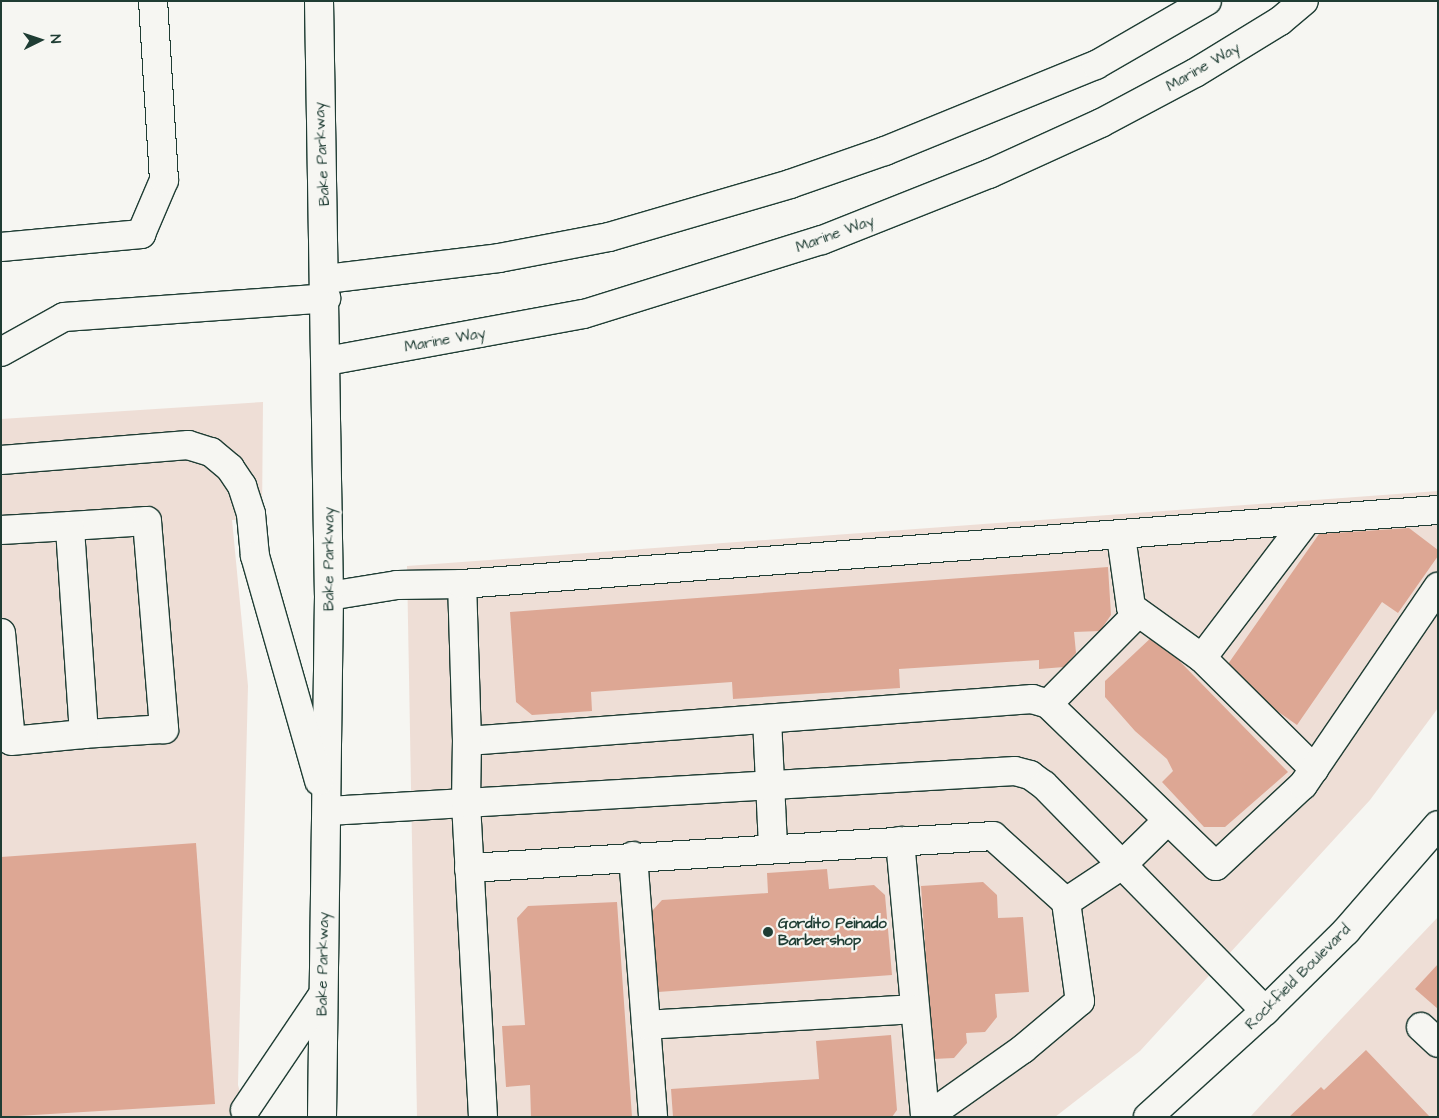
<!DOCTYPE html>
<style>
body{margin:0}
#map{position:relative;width:1439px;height:1118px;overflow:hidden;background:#f6f6f2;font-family:"Architects Daughter",sans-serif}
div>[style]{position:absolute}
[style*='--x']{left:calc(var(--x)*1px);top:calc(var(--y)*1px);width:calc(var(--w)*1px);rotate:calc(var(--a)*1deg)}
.built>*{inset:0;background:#eeded6}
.building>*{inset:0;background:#dda794}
.roads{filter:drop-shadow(1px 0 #1f3d34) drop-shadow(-1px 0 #1f3d34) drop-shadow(0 1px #1f3d34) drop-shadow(0 -1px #1f3d34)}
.minor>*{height:28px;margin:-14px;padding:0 14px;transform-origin:14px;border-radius:14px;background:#f6f6f2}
.major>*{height:28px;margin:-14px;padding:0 14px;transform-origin:14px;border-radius:14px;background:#f6f6f2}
.dots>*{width:14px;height:14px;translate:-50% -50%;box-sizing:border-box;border:2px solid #f6f6f2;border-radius:50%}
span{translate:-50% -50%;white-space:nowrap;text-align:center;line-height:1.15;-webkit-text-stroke:4.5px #f6f6f2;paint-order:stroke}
.street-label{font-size:15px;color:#1f3d34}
.poi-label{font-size:15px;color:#1f3d34;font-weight:700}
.left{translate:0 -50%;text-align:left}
.frame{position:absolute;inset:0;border:2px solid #1f3d34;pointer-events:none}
.north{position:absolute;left:15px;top:15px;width:50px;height:50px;-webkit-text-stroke:4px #f6f6f2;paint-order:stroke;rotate:86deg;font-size:14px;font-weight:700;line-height:20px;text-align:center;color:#1f3d34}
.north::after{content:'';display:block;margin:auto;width:18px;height:22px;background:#1f3d34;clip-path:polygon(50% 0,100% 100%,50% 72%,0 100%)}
</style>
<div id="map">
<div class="built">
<i style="clip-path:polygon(263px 402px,262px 518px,232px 520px,248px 686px,238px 1085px,247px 1117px,1px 1117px,1px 419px)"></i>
<i style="clip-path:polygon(1438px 491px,1438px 708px,1370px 800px,1140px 1051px,1055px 1117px,417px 1117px,407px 566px)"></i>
<i style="clip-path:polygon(1438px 917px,1438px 1117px,1250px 1117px,1344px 1016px)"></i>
</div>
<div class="building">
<i style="clip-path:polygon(1409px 528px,1438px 550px,1438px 556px,1398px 613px,1382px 602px,1297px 725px,1267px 704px,1228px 664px,1319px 534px)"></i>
<i style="clip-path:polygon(1108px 567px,1111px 615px,1100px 631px,1074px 632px,1076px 653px,1064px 667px,1039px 669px,1039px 660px,899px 669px,900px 688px,733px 699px,732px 682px,591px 692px,592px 711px,532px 715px,516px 702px,510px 612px)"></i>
<i style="clip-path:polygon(1154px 635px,1288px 772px,1225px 827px,1204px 827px,1162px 782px,1173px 771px,1167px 759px,1135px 731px,1105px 697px,1105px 681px)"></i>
<i style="clip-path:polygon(196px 843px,215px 1104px,1px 1117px,1px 857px)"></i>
<i style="clip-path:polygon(827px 869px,829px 889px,874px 885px,885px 895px,892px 975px,658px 992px,652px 911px,662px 900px,768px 893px,767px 873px)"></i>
<i style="clip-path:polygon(983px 882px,997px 895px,998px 918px,1023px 917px,1029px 992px,995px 994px,997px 1017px,985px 1032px,966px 1033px,967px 1043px,954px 1058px,933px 1059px,921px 886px)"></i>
<i style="clip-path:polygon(617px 902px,632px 1117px,531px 1117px,530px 1085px,506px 1087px,502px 1026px,525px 1025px,517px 918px,528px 906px)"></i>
<i style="clip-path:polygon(1438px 964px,1438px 1009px,1415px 989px)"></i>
<i style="clip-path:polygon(891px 1035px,897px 1110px,892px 1117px,673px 1117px,671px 1089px,819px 1079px,816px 1041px)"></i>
<i style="clip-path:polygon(1366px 1050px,1430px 1117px,1289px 1117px,1321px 1087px,1324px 1090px)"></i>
</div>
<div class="roads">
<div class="minor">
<i style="--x:1;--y:247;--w:141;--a:-5.3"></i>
<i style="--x:141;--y:234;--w:59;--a:-66.9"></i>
<i style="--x:164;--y:180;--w:179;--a:-93.5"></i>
<i style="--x:1;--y:352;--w:72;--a:-29.1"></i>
<i style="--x:64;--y:317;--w:263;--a:-4.1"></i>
<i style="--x:1;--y:460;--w:188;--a:-4.6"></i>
<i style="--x:188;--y:445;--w:24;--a:17"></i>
<i style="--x:211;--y:452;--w:25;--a:40"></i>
<i style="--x:230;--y:468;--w:22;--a:56"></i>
<i style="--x:242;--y:486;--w:29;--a:72"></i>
<i style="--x:251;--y:514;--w:42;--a:84.6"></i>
<i style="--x:1;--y:530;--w:69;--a:-3.3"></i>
<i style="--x:70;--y:526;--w:77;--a:-3.7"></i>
<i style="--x:147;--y:521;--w:209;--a:85.3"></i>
<i style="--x:164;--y:729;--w:80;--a:176.4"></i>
<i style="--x:84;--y:734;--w:208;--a:-93.9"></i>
<i style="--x:1121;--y:536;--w:72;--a:82"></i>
<i style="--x:1131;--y:607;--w:87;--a:35.7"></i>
<i style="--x:1202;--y:658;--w:158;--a:44.7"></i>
<i style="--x:329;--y:596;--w:69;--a:-9.2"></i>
<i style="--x:397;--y:585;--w:65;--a:-0.9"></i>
<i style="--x:1;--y:633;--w:108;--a:84.7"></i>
<i style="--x:11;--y:741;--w:73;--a:-5.5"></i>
<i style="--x:1202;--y:658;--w:172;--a:-52.8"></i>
<i style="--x:1048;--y:704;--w:128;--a:-45.3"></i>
<i style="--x:767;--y:719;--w:129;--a:87.3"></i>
<i style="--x:467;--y:741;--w:567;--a:-4.25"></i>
<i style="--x:1032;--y:699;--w:17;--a:17"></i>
<i style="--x:1048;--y:704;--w:233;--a:44"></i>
<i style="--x:1216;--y:866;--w:119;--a:-43"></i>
<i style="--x:1303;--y:785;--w:240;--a:-55.7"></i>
<i style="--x:328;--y:811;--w:688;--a:-3.33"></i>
<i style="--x:1015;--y:771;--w:16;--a:15"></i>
<i style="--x:1030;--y:775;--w:17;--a:36"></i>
<i style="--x:1044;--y:785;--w:316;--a:45.6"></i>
<i style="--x:900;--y:841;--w:277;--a:84.8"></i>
<i style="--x:633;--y:856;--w:262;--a:85.6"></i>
<i style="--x:469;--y:868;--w:525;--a:-3.49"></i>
<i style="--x:993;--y:836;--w:98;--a:42.1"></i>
<i style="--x:1066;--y:902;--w:100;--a:82"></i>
<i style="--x:1080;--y:1001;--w:75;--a:139.9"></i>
<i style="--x:1023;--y:1049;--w:118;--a:144.7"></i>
<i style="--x:1066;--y:902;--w:67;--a:-33.5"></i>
<i style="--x:1122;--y:865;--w:64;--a:-44.4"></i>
<i style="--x:646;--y:1025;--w:269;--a:-3.4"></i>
<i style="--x:1421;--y:1027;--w:23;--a:43"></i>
<i style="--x:483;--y:1117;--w:314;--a:-93.1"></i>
<i style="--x:466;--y:803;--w:62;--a:-89.1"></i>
<i style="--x:467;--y:741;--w:157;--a:-91.8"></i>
<i style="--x:462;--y:584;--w:979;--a:-4.34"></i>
<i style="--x:1148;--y:1117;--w:158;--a:-42.2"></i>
<i style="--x:1265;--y:1011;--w:114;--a:-44.6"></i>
<i style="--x:1346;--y:931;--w:140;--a:-49"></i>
</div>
<div class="major">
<i style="--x:319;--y:1;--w:595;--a:89.04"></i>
<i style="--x:329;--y:596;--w:521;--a:90.77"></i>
<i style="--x:326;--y:279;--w:174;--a:-6.9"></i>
<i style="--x:499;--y:258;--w:112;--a:-10.8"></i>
<i style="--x:609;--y:237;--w:189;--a:-16.3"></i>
<i style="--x:790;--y:184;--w:101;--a:-19.2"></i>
<i style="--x:885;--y:151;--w:228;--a:-22.2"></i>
<i style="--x:1096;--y:65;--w:128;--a:-30"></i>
<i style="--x:327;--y:361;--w:261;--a:-10.4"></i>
<i style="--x:584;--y:314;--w:249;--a:-17.3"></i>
<i style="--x:822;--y:240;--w:180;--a:-21.6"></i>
<i style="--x:989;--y:174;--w:123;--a:-24.5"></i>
<i style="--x:1101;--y:123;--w:106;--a:-28"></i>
<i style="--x:1195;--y:73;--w:100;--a:-31.5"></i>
<i style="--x:1280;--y:21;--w:31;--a:-40"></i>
<i style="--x:255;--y:556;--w:234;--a:74.1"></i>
<i style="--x:245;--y:1110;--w:138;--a:-56"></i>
</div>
</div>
<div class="dots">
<i style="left:768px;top:932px;background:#1f3d34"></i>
</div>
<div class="street-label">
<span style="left:1203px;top:67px;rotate:-30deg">Marine Way</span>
<span style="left:322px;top:154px;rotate:-93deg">Bake Parkway</span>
<span style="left:835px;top:234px;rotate:-20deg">Marine Way</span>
<span style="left:445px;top:340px;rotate:-10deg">Marine Way</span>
<span style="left:329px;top:559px;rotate:-90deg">Bake Parkway</span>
<span style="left:323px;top:964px;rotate:-89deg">Bake Parkway</span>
<span style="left:1298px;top:977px;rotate:-45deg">Rockfield Boulevard</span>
</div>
<div class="poi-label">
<span class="left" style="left:778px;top:932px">Gordito Peinado<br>Barbershop</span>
</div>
<div class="frame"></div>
<div class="north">N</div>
</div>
